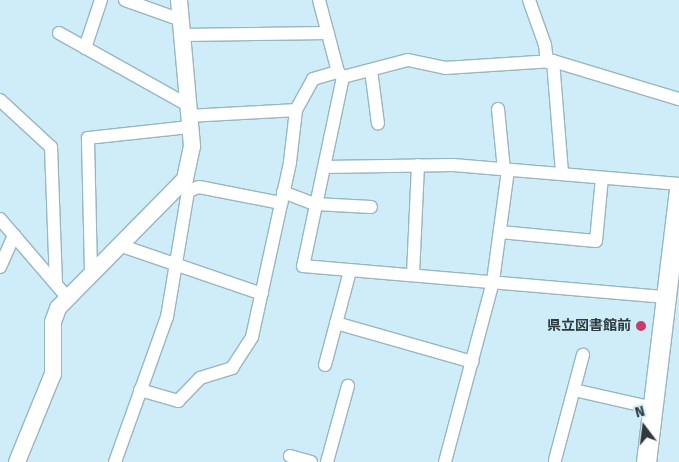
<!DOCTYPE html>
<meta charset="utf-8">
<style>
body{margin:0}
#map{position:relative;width:679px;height:462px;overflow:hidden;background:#ceedf8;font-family:"Fira Sans","Noto Sans JP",sans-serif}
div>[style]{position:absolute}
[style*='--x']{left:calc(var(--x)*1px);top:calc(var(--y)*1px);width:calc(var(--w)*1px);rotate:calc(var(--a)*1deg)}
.roads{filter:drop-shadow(1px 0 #98b6c1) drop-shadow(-1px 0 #98b6c1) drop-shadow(0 1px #98b6c1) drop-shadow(0 -1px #98b6c1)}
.minor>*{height:12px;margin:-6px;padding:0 6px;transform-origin:6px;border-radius:6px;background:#fff}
.tertiary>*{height:16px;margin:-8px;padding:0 8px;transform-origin:8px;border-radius:8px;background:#fff}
.secondary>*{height:19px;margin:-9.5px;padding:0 9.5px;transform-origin:9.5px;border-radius:9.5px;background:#fff}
.dots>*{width:14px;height:14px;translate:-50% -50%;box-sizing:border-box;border:2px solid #ceedf8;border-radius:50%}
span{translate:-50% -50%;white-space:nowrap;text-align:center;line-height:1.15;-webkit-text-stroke:5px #ceedf8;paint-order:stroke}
.poi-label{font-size:14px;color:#2e3a3e;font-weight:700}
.right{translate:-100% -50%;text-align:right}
.north{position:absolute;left:619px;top:402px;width:50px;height:50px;-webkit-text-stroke:4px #ceedf8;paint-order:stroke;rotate:345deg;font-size:14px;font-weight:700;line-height:20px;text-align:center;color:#2e3a3e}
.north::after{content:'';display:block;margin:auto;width:18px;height:22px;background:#2e3a3e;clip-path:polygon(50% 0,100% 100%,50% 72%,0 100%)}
</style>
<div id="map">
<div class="roads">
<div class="minor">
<i style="--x:125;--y:0;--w:59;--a:19.7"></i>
<i style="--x:319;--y:0;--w:74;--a:75.2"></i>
<i style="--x:338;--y:72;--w:7;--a:45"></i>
<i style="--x:343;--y:77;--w:193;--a:101.9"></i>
<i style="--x:303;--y:266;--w:364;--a:4.9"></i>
<i style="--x:529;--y:0;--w:48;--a:70.4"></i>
<i style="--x:545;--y:45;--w:17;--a:83"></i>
<i style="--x:59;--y:33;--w:148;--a:29.2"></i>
<i style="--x:182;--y:35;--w:146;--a:-0.8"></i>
<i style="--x:85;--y:48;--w:51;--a:-71.6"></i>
<i style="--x:553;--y:61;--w:113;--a:85.4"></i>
<i style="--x:371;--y:70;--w:54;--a:82.6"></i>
<i style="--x:343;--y:77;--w:67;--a:-14.7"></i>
<i style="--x:408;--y:60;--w:38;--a:12"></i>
<i style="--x:445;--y:68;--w:108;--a:-3.7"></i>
<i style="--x:553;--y:61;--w:132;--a:16.8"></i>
<i style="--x:0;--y:100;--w:69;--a:42.7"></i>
<i style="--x:51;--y:147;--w:136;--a:87.9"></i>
<i style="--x:498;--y:109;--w:61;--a:84.4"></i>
<i style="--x:189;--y:116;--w:107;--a:-3.2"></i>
<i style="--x:324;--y:167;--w:129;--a:-0.9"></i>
<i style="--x:453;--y:165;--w:227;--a:4.8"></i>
<i style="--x:188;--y:191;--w:12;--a:-20"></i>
<i style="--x:199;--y:187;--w:84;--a:11"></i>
<i style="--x:283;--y:192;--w:34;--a:21"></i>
<i style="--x:315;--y:204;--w:56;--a:3.1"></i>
<i style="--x:0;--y:219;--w:101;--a:49.4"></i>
<i style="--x:500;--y:232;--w:96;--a:5.4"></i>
<i style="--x:596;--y:241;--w:63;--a:-84.6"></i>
<i style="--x:119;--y:245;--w:151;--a:18.9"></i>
<i style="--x:0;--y:267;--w:35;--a:-66"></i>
<i style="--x:91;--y:272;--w:134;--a:-91.3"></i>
<i style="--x:88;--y:138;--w:103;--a:-6.2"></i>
<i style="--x:413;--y:275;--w:110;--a:-87.4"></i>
<i style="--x:336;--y:323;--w:142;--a:15.9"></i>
<i style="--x:325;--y:365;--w:97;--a:-75.1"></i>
<i style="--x:140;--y:390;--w:40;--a:16"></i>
<i style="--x:178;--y:401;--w:32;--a:-46"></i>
<i style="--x:200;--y:378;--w:34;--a:-17"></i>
<i style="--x:232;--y:368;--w:37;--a:-57"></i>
<i style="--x:252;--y:337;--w:179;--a:-77.7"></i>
<i style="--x:290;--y:162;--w:52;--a:-83.4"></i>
<i style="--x:296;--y:110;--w:35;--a:-61"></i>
<i style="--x:313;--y:79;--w:26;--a:-16"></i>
<i style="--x:574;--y:390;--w:81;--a:12.8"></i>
<i style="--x:290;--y:456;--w:22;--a:16"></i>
<i style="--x:555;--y:460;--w:109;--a:-75.1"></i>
<i style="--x:115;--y:462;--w:154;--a:-70.3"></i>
<i style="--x:167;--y:317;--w:128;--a:-80.5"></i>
<i style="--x:188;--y:191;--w:12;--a:-104"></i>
<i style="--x:327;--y:462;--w:79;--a:-74.6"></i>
<i style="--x:445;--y:462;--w:187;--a:-75.1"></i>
<i style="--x:493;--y:281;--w:112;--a:-82.3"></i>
</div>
<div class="tertiary">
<i style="--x:17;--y:462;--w:95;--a:-67.8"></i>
<i style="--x:53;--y:374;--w:52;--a:-90"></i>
<i style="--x:53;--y:322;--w:15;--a:-70"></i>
<i style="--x:58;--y:308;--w:181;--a:-45.4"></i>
<i style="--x:185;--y:179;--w:34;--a:-78"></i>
<i style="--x:192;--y:146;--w:147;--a:-95.1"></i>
</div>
<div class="secondary">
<i style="--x:646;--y:462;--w:276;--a:-83.1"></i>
</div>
</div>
<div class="dots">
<i style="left:641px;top:326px;background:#c93b68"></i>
</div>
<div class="poi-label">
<span class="right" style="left:631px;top:326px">県立図書館前</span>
</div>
<div class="north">N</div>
</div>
